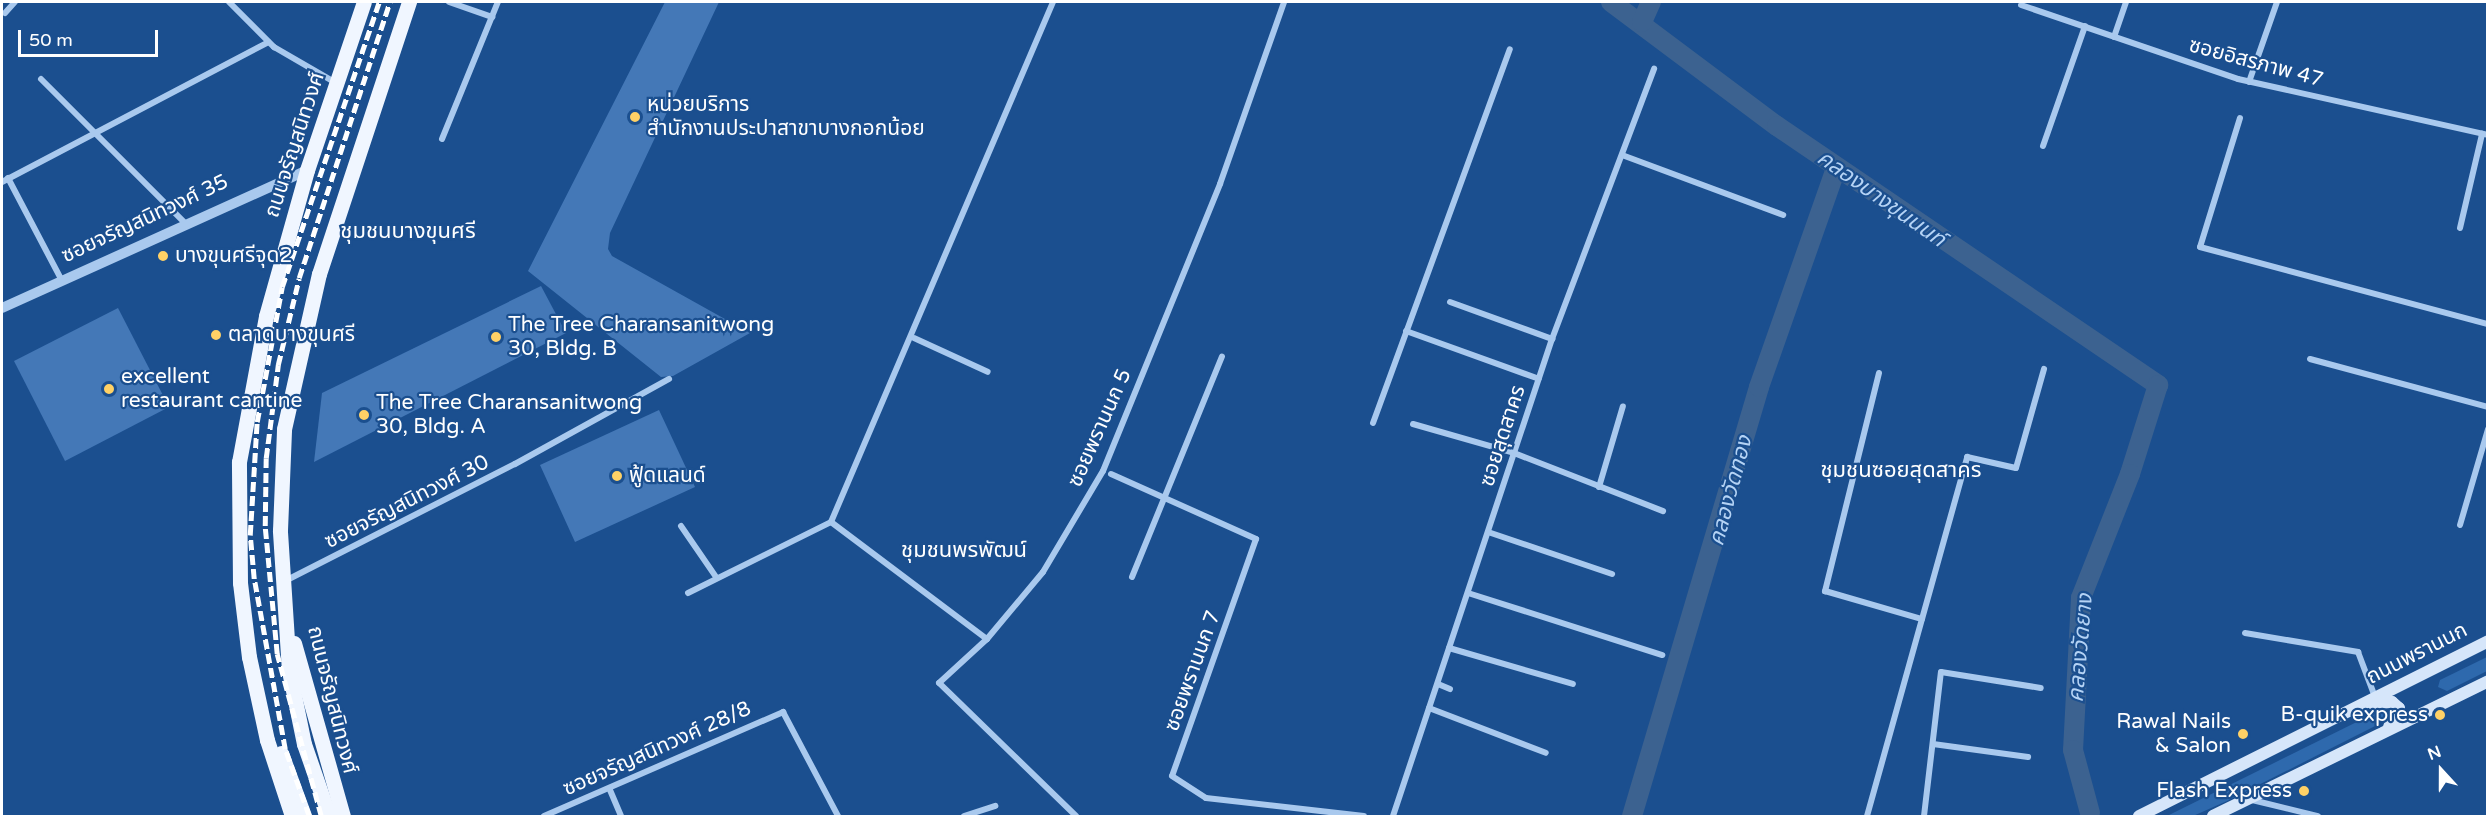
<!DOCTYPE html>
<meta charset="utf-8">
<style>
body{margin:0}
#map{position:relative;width:2489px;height:818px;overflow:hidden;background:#1b4f8f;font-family:"Varela Round","Noto Sans Thai",sans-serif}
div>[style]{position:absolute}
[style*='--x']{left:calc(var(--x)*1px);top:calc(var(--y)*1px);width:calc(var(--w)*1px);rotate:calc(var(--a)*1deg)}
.green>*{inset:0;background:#2e69ad}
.canal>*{height:20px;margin:-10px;padding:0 10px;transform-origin:10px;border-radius:10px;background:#3c6290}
.building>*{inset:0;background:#4478b7}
.minor>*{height:6px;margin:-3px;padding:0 3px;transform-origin:3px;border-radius:3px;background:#a9c9ee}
.tertiary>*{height:10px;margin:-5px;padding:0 5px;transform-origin:5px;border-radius:5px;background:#a9c9ee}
.secondary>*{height:12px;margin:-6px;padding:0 6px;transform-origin:6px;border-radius:6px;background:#d6e6fa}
.primary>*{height:15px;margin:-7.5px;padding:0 7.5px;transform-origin:7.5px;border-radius:7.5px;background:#f0f6ff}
.rail>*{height:4.5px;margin-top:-2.25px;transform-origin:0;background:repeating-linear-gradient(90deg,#fff 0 10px,transparent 0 14.5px)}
.dots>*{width:16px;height:16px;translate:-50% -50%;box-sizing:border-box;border:3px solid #1b4f8f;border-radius:50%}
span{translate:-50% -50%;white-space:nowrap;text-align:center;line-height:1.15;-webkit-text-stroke:4.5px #1b4f8f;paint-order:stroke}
.street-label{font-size:21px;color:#fff}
.poi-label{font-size:21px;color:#fff}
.left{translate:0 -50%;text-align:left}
.right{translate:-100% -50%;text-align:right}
.water-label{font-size:22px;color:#b5d3f5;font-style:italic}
.neighbourhood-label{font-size:22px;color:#fff}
.frame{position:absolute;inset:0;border:3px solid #fff;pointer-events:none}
.north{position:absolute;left:2411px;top:740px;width:60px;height:60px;-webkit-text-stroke:4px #1b4f8f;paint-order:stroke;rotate:339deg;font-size:16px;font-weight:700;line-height:24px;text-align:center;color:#fff}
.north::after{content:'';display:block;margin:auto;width:21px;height:27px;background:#fff;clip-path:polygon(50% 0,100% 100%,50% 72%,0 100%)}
.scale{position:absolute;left:18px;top:30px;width:140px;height:27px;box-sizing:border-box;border:3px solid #fff;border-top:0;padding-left:8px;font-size:18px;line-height:21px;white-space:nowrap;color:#fff;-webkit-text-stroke:4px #1b4f8f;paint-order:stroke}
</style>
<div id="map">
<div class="green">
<i style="clip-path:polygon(2487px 657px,2487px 671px,2447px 691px,2438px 687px,2440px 680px)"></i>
<i style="clip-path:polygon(2381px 710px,2388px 713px,2385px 721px,2227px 801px,2193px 816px,2167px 816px)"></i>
</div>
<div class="canal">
<i style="--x:1611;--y:2;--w:207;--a:36.8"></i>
<i style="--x:1777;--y:126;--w:461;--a:34.2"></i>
<i style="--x:2158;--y:385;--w:93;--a:107.5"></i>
<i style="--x:2130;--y:474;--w:133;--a:111.6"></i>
<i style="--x:2081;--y:598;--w:152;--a:93"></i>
<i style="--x:2073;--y:750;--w:65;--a:74.9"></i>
<i style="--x:1642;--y:22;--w:22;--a:-66"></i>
<i style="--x:1632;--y:816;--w:447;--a:-73.5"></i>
<i style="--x:1759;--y:387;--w:232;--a:-70.6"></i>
</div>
<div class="building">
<i style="clip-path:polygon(665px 2px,719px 2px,610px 233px,608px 249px,612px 256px,750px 333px,673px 376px,661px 377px,528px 271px)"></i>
<i style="clip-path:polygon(541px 286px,566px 333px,314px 462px,322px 393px)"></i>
<i style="clip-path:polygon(118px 308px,169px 407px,65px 461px,14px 361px)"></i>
<i style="clip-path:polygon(659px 410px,695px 487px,575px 542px,540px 465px)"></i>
</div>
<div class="minor">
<i style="--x:229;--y:2;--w:64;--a:45"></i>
<i style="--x:274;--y:47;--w:72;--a:30.1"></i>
<i style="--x:449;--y:2;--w:46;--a:19.2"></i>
<i style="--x:2021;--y:5;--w:229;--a:18.8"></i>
<i style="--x:2238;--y:79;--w:256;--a:12.6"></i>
<i style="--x:5;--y:13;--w:15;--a:-48"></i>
<i style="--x:2114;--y:37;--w:37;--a:-71"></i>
<i style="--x:41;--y:79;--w:202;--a:45"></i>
<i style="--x:2249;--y:82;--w:85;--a:-70.7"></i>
<i style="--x:2240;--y:118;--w:135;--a:107.2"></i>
<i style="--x:2200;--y:247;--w:298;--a:15"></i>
<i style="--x:442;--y:139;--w:148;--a:-67.8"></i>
<i style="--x:2043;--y:146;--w:127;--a:-70.7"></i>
<i style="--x:1622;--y:155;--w:172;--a:20.4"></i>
<i style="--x:8;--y:178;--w:114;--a:62.3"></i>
<i style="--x:2;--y:182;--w:301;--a:-27.7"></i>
<i style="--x:2460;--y:228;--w:97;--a:-76.8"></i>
<i style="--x:1450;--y:302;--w:109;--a:19.9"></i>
<i style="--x:1406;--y:331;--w:141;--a:19.8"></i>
<i style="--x:914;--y:338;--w:81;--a:24.7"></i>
<i style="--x:2310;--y:359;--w:184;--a:15.1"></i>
<i style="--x:1879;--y:373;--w:225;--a:103.9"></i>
<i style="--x:1825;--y:591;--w:101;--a:16.1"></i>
<i style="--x:1373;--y:423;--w:398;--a:-69.9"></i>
<i style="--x:1413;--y:424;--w:105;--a:16"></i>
<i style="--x:1514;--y:453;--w:160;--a:21.3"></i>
<i style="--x:1111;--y:474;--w:159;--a:24.1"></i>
<i style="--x:1256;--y:539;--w:251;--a:109.5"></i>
<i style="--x:1172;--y:776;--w:40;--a:32.9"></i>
<i style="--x:1206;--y:798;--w:159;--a:6.5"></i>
<i style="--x:1599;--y:487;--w:84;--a:-73.5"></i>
<i style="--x:831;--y:522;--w:195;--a:36.9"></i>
<i style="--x:2460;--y:525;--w:100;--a:-73.7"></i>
<i style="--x:681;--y:526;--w:62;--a:55.5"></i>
<i style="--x:1488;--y:532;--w:131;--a:18.7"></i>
<i style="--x:1132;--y:577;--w:238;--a:-67.8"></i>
<i style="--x:285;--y:581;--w:258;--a:-27"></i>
<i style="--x:515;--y:464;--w:176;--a:-28.9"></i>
<i style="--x:688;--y:593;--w:160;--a:-26.4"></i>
<i style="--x:831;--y:522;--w:565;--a:-66.88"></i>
<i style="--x:1468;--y:593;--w:204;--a:17.7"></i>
<i style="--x:2245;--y:633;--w:115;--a:9.5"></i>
<i style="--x:2358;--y:652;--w:48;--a:69.3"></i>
<i style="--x:1449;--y:648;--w:129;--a:16.2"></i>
<i style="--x:1438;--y:684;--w:13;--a:23"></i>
<i style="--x:1429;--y:708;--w:125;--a:21"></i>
<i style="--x:1933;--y:744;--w:96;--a:7.8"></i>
<i style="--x:610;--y:790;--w:28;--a:67"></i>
<i style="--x:2248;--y:799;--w:72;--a:13.7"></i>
<i style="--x:544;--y:816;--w:261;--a:-23.5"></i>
<i style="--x:783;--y:712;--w:118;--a:62.1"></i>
<i style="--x:964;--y:816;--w:33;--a:-18"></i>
<i style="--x:1076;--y:816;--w:191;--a:-135.8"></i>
<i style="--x:939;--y:683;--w:65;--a:-42.5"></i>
<i style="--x:987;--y:639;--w:87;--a:-50.1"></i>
<i style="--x:1043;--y:572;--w:117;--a:-59.3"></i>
<i style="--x:1103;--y:471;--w:310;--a:-67.8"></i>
<i style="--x:1220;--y:184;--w:193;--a:-70.6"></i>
<i style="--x:1393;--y:816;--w:503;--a:-71.57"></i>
<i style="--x:1552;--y:339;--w:289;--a:-69.3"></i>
<i style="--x:1867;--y:816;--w:373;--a:-74.4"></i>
<i style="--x:1967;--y:457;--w:50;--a:12.7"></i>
<i style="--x:2016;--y:468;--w:103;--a:-74.2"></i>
<i style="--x:1924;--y:816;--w:145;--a:-83.3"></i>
<i style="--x:1941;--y:672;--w:101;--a:9.1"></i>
</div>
<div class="tertiary">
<i style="--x:2;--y:308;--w:335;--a:-24.3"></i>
</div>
<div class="secondary">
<i style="--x:2372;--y:703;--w:20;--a:-3"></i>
<i style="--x:2392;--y:702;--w:9;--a:41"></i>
<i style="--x:2399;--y:708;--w:21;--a:118"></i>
<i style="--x:2139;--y:816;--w:390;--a:-26.6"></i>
<i style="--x:2213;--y:816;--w:306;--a:-26.1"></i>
</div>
<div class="primary">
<i style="--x:294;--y:643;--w:180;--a:74.2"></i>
<i style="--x:281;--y:753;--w:67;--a:69.9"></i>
<i style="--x:292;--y:816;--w:80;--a:-108.2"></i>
<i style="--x:267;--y:740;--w:85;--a:-102.2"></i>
<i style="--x:249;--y:657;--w:75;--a:-96.9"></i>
<i style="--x:240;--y:583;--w:121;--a:-90.5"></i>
<i style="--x:239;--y:462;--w:148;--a:-79.5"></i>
<i style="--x:266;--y:316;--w:152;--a:-74.3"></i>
<i style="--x:307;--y:170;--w:177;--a:-71.3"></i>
<i style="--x:329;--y:816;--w:76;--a:-109.1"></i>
<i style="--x:304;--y:744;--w:75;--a:-101.6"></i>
<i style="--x:289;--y:671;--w:141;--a:-93.7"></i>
<i style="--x:280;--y:530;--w:101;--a:-87.7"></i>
<i style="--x:284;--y:429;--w:159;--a:-77.3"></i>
<i style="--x:319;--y:274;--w:287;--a:-71.7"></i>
</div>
<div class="rail">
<i style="--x:309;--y:816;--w:71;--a:-109.7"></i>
<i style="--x:285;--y:749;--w:173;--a:-100.3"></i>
<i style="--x:254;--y:579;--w:44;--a:-95.2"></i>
<i style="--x:250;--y:535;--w:113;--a:-86.5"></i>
<i style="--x:257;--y:422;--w:137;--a:-79.5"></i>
<i style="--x:282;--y:287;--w:301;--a:-71.2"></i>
<i style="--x:321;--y:816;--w:168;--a:-105.2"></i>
<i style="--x:277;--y:654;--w:129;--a:-95.4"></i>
<i style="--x:265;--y:526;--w:68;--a:-89.2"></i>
<i style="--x:266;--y:458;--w:94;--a:-82.6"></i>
<i style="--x:278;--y:365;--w:89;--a:-76.4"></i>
<i style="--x:299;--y:278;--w:291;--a:-71.8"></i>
</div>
<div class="dots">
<i style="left:635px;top:117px;background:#ffd166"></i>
<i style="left:163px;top:256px;background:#ffd166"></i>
<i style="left:216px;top:335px;background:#ffd166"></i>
<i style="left:496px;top:337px;background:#ffd166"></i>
<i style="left:109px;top:389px;background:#ffd166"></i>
<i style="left:364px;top:415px;background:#ffd166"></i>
<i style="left:617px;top:476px;background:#ffd166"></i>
<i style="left:2440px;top:715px;background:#ffd166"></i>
<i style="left:2243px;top:734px;background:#ffd166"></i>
<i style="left:2304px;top:791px;background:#ffd166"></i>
</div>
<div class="street-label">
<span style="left:2256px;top:63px;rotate:15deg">ซอยอิสรภาพ 47</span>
<span style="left:295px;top:145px;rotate:-72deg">ถนนจรัญสนิทวงศ์</span>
<span style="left:145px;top:219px;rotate:-25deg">ซอยจรัญสนิทวงศ์ 35</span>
<span style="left:1100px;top:428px;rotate:-66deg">ซอยพรานนก 5</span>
<span style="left:1503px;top:436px;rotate:-72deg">ซอยสุดสาคร</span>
<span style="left:407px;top:502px;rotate:-27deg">ซอยจรัญสนิทวงศ์ 30</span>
<span style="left:2417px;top:654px;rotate:-27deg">ถนนพรานนก</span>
<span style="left:1193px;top:671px;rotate:-70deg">ซอยพรานนก 7</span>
<span style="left:332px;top:700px;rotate:76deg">ถนนจรัญสนิทวงศ์</span>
<span style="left:657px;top:749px;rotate:-24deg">ซอยจรัญสนิทวงศ์ 28/8</span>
</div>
<div class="poi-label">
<span class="left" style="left:647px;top:117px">หน่วยบริการ<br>สำนักงานประปาสาขาบางกอกน้อย</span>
<span class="left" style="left:175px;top:256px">บางขุนศรีจุด2</span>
<span class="left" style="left:508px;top:337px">The Tree Charansanitwong<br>30, Bldg. B</span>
<span class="left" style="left:228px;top:335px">ตลาดบางขุนศรี</span>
<span class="left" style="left:121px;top:389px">excellent<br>restaurant cantine</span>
<span class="left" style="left:376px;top:415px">The Tree Charansanitwong<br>30, Bldg. A</span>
<span class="left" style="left:629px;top:476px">ฟู้ดแลนด์</span>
<span class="right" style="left:2428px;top:715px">B-quik express</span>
<span class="right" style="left:2231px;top:734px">Rawal Nails<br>&amp; Salon</span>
<span class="right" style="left:2292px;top:791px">Flash Express</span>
</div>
<div class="water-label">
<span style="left:1881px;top:199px;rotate:35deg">คลองบางขุนนนท์</span>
<span style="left:1731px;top:491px;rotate:-75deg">คลองวัดทอง</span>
<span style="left:2081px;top:648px;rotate:-85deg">คลองวัดยาง</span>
</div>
<div class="neighbourhood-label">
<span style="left:408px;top:232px">ชุมชนบางขุนศรี</span>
<span style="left:1901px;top:471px">ชุมชนซอยสุดสาคร</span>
<span style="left:964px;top:551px">ชุมชนพรพัฒน์</span>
</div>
<div class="frame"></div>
<div class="north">N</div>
<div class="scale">50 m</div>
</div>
